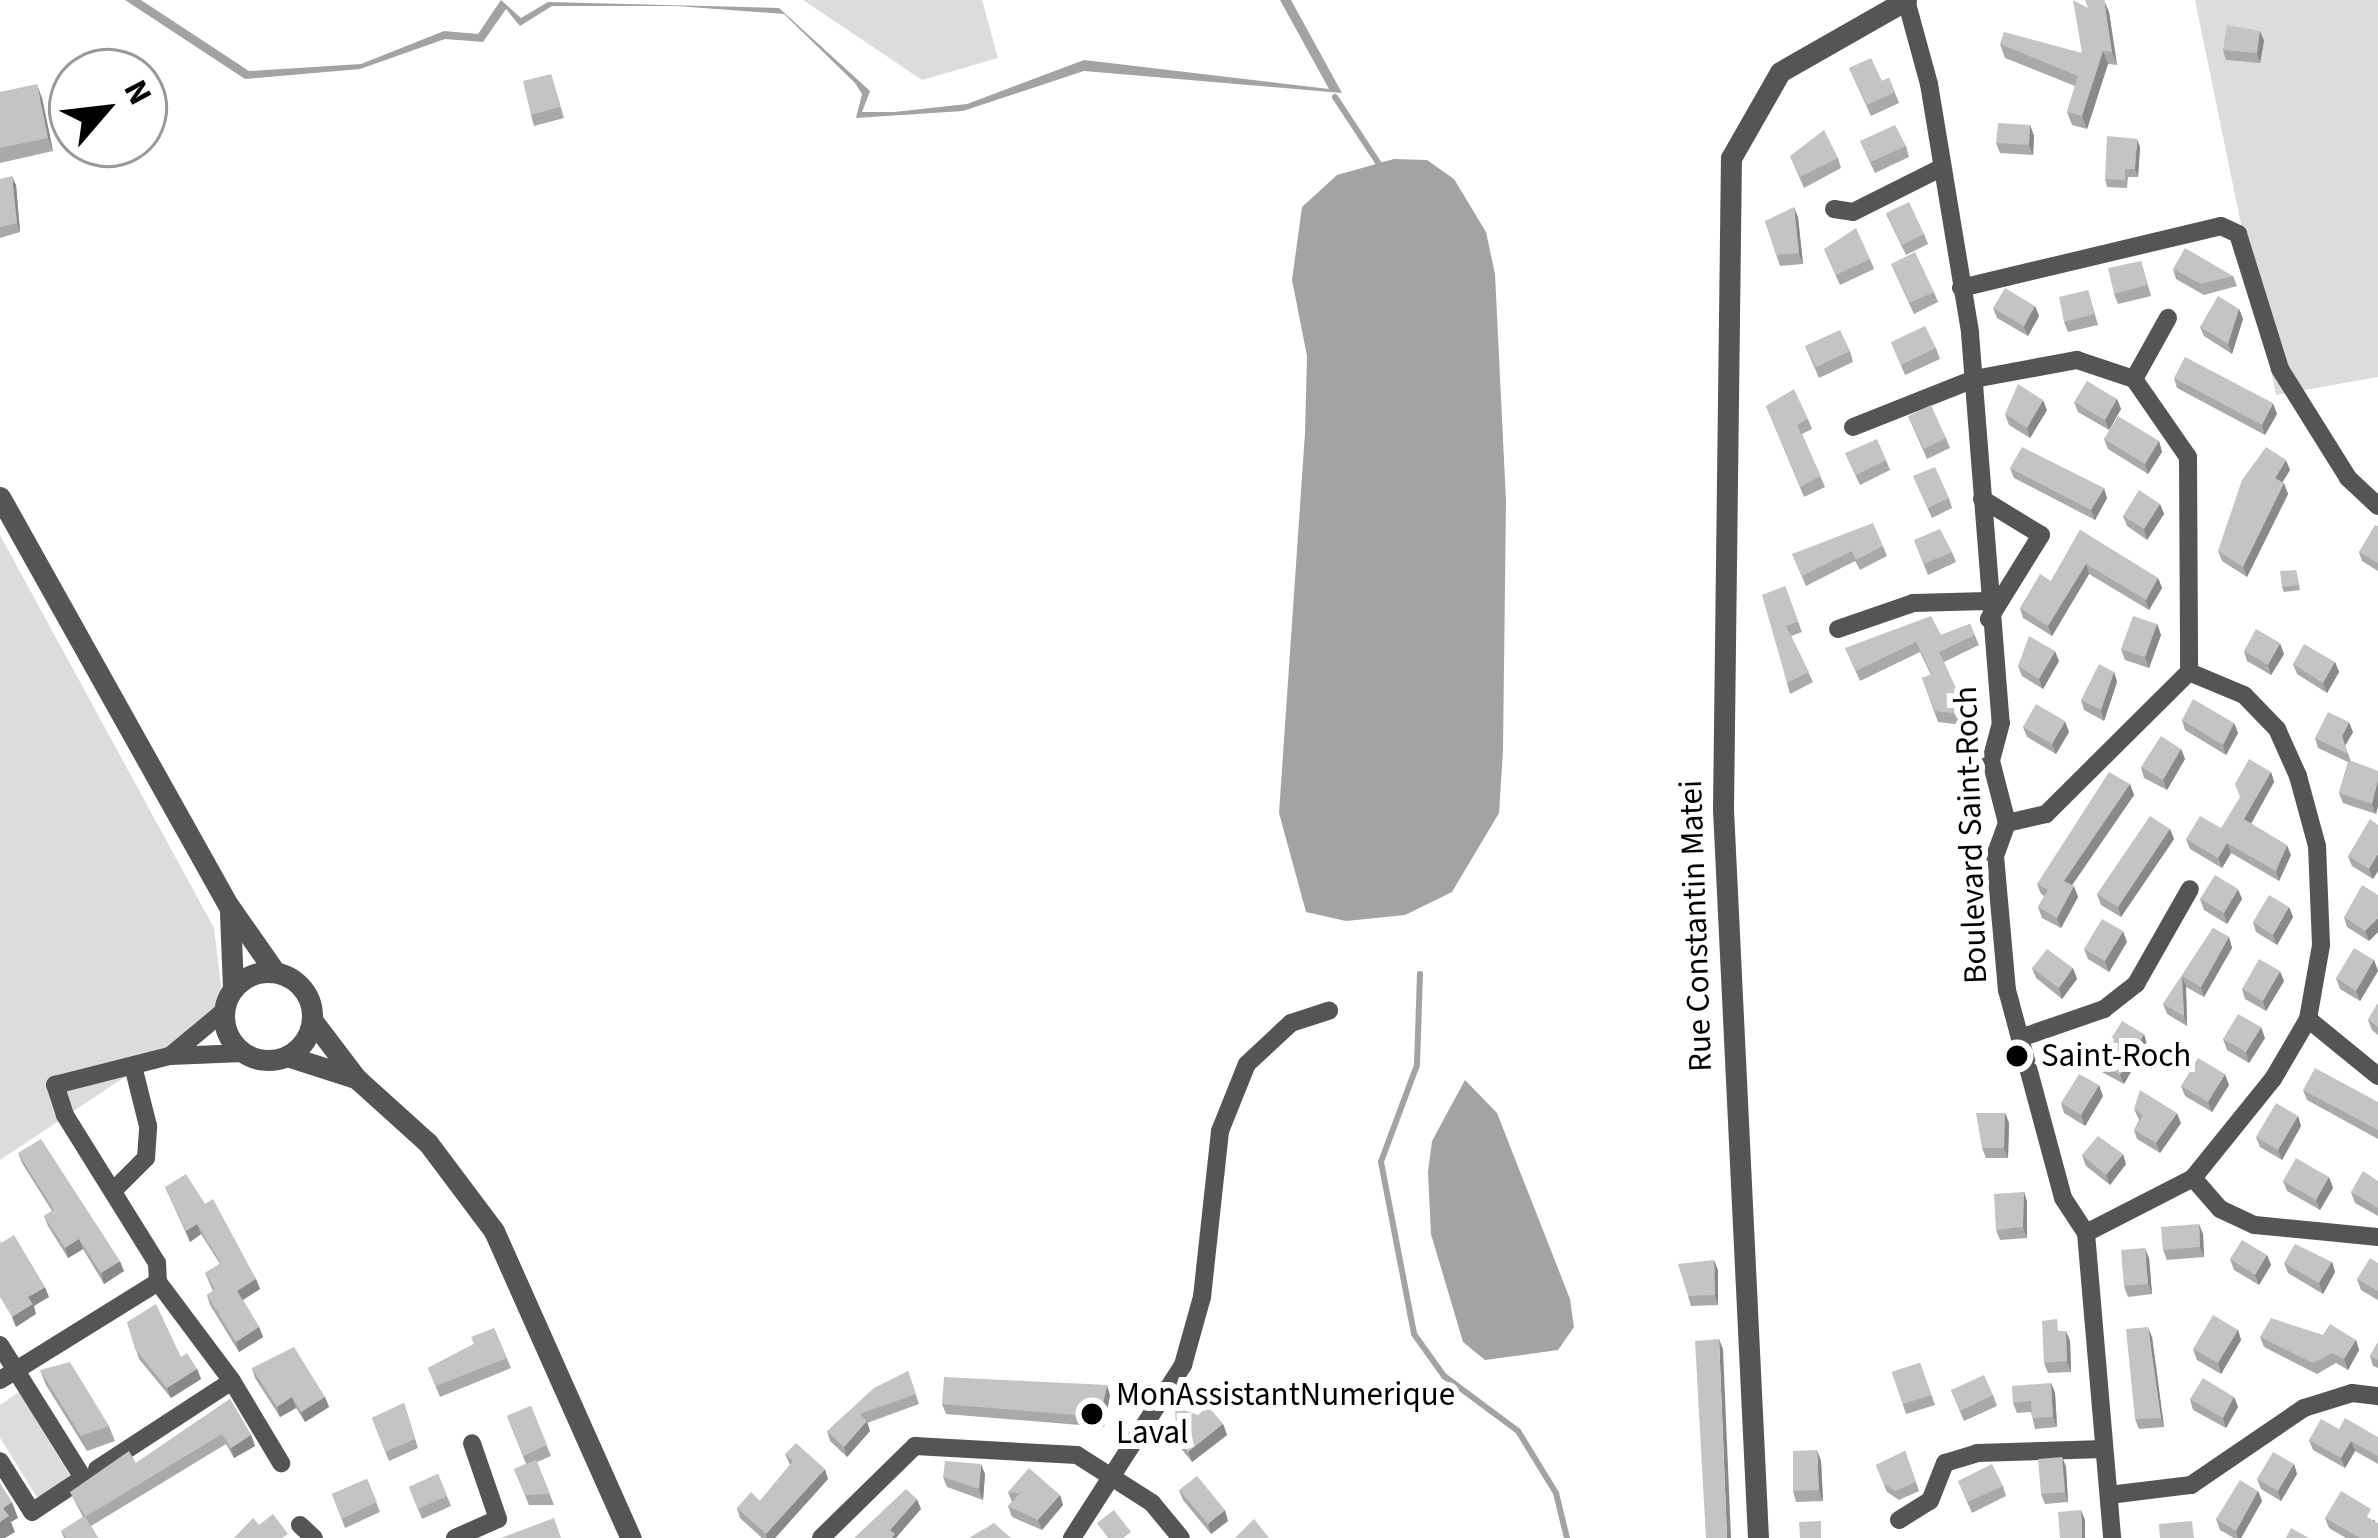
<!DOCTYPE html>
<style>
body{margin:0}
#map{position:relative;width:2378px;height:1538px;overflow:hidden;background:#fff;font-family:"Source Sans 3",sans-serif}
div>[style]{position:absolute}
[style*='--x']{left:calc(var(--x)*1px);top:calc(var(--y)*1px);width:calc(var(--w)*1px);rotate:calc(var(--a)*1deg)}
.green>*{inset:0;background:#dcdcdc}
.water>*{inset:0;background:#a3a3a3}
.stream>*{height:6px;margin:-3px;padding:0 3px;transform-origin:3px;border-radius:3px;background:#a3a3a3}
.minor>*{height:18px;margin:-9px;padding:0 9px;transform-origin:9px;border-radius:9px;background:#555}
.tertiary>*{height:21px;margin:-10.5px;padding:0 10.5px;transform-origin:10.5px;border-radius:10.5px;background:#555}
.tertiary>.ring{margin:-10.5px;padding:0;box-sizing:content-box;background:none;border:21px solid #555;border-radius:50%}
.wall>*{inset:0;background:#a9a9a9}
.shaded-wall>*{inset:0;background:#898989}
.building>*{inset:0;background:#c4c4c4}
.dots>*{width:33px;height:33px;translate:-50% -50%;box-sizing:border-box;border:6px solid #fff;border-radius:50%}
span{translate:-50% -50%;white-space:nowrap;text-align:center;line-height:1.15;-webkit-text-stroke:12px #fff;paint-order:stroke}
.street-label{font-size:33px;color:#000}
.poi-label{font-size:33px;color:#000}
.left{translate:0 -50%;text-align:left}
.north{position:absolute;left:48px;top:48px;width:120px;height:120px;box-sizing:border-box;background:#fff;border:3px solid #999;border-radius:50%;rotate:62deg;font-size:33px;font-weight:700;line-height:48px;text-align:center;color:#000}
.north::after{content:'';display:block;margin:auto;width:42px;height:54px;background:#000;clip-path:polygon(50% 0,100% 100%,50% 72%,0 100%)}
</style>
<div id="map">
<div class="green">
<i style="clip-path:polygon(803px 0,982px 0,998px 58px,922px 80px)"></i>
<i style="clip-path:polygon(2195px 0,2378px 0,2378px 377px,2276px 395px)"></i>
<i style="clip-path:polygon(0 535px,214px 928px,224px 1011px,0 1160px)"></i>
<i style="clip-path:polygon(19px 1392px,75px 1484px,42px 1505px,0 1438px,0 1405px)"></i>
</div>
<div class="water">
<i style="clip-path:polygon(125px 0,141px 0,249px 71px,361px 64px,444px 31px,478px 34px,501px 0,521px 18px,548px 2px,779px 8px,870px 91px,862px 112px,894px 112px,967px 104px,1084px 60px,1329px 89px,1280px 0,1291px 0,1342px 93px,1084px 71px,963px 111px,856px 118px,862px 94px,855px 83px,784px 14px,676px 6px,552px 6px,520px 26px,506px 9px,483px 42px,445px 39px,360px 69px,245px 79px)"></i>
<i style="clip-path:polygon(1394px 159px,1427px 160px,1454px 179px,1486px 232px,1495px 274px,1506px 501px,1503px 751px,1499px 813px,1452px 892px,1405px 915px,1346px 921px,1306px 912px,1279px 813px,1305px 433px,1307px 356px,1292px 280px,1302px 207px,1337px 175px)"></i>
<i style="clip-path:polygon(1465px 1080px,1497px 1113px,1570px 1299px,1574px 1327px,1558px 1350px,1485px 1360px,1463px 1342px,1431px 1234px,1428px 1172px,1432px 1141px)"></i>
</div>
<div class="stream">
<i style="--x:1335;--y:97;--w:80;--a:56.7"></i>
<i style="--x:1420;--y:974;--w:91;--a:91.9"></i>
<i style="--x:1417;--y:1065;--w:103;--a:110.4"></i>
<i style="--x:1381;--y:1162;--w:175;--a:79.1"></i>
<i style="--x:1414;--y:1334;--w:52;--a:54.5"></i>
<i style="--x:1444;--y:1376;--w:92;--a:36.6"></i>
<i style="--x:1518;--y:1431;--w:73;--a:58.5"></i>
<i style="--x:1556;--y:1493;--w:46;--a:76.3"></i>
</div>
<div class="minor">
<i style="--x:1906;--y:0;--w:87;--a:74.7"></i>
<i style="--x:1929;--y:84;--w:252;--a:80.6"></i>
<i style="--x:1970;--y:333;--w:391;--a:85.5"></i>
<i style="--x:2001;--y:723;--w:39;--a:105"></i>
<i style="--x:1991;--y:761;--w:64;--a:75.5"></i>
<i style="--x:2007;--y:823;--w:35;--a:110"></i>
<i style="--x:1995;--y:856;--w:135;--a:84.9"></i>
<i style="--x:2007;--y:990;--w:215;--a:74.9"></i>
<i style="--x:2063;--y:1198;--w:42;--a:56.7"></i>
<i style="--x:2086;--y:1233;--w:306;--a:85.1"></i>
<i style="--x:1834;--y:209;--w:19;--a:9"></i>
<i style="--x:1853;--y:212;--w:96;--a:-26.6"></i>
<i style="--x:1961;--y:288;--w:267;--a:-13.4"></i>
<i style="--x:2221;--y:226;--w:19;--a:25"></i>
<i style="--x:2238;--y:234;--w:141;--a:72.7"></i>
<i style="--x:2280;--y:369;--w:128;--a:58"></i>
<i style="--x:2348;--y:478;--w:41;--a:43"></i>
<i style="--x:2134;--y:379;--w:70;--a:-60.9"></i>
<i style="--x:1853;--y:427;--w:130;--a:-21.6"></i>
<i style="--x:1974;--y:379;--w:105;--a:-10.5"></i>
<i style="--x:2077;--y:360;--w:60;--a:18.4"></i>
<i style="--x:2134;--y:379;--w:95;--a:55.3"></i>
<i style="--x:2188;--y:457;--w:215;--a:89.7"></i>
<i style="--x:2189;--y:672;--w:202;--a:135.2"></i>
<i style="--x:2046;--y:814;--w:40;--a:167"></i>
<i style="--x:1982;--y:499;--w:69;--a:31.4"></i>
<i style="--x:2041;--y:535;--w:99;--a:121.8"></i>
<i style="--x:1838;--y:629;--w:79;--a:-19.1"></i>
<i style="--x:1913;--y:603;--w:74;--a:-1.5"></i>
<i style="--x:2308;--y:1019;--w:90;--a:39.2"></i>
<i style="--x:2020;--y:1038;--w:89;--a:-19"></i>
<i style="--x:2104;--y:1009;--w:41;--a:-38"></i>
<i style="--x:2136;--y:984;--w:109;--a:-60.4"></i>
<i style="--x:170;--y:1056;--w:70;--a:-39.8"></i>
<i style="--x:2193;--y:1178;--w:41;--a:48.9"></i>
<i style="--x:2220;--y:1209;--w:38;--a:25"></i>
<i style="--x:2255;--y:1225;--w:124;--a:5.6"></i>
<i style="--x:114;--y:1190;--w:45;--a:-45"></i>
<i style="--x:146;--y:1158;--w:32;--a:-86"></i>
<i style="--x:148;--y:1126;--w:62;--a:-104"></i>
<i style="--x:2086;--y:1233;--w:120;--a:-27.2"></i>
<i style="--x:2193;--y:1178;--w:127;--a:-51.1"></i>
<i style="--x:2273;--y:1079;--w:69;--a:-59.7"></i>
<i style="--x:2308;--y:1019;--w:75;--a:-80"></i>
<i style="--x:2321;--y:945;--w:99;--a:-92.3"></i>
<i style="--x:2317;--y:846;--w:73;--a:-105.2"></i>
<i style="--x:2298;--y:776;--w:51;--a:-114.1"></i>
<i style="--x:2277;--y:729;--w:47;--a:-134.1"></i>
<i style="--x:2244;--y:695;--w:60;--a:-157.3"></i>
<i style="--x:0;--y:1345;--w:157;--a:58"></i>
<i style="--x:83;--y:1478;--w:61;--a:146.3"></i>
<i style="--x:32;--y:1512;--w:60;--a:-122.1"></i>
<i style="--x:0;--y:1380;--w:186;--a:-31.8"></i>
<i style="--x:158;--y:1282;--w:19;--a:-93"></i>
<i style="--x:157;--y:1263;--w:174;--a:-121.9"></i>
<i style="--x:65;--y:1115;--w:32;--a:-108"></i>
<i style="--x:55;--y:1085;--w:119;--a:-14.2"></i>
<i style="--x:170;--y:1056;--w:74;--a:-2.3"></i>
<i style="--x:232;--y:1381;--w:96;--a:59.1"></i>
<i style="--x:97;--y:1469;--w:161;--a:-33.1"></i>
<i style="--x:232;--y:1381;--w:124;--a:-126.8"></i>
<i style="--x:2109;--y:1495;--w:83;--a:-7"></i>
<i style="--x:2191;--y:1485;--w:137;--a:-34.3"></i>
<i style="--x:2304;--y:1408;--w:50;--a:-17.4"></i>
<i style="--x:2352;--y:1393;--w:26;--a:7"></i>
<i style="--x:1899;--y:1520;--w:36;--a:-32"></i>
<i style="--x:1930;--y:1501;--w:41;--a:-68.5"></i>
<i style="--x:1945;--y:1463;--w:34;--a:-17"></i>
<i style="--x:1977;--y:1453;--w:127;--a:-1.8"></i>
<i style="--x:300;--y:1525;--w:19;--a:43"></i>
<i style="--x:455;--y:1538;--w:47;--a:-23.8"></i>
<i style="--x:498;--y:1519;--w:80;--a:-108.9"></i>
<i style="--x:821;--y:1538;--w:132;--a:-44.4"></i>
<i style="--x:915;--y:1446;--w:162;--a:3.2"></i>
<i style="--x:1077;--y:1455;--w:89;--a:32.6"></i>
<i style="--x:1152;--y:1503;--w:45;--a:50.4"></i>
<i style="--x:1072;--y:1538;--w:206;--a:-57.3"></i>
<i style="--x:1183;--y:1365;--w:71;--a:-74.4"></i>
<i style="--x:1202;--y:1297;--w:167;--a:-83.8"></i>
<i style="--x:1220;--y:1131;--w:72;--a:-68.1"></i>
<i style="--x:1247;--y:1064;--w:60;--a:-43"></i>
<i style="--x:1291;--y:1023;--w:40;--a:-18"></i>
</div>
<div class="tertiary">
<i style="--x:0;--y:497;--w:469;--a:60.8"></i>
<i style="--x:229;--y:906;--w:80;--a:55.1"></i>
<i style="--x:230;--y:913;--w:76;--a:87.7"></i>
<i class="ring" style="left:224px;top:972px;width:67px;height:67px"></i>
<i style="--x:312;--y:1020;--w:73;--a:52.8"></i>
<i style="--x:356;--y:1078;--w:97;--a:42.1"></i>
<i style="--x:428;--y:1143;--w:110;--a:53.1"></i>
<i style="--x:494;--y:1231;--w:336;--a:66"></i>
<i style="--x:287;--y:1056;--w:71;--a:17.9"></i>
<i style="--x:1758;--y:1538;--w:730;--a:-92.75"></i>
<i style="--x:1723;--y:809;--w:651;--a:-89.3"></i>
<i style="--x:1731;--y:158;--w:99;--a:-60.3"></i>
<i style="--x:1780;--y:72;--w:145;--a:-29.7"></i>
</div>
<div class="wall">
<i style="clip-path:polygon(2088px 8px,2109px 12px,2117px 65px,2108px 64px,2087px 129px,2072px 125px,2067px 112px,2075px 86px,2005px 58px,2000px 44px,2082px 53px)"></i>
<i style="clip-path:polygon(2260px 31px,2264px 41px,2260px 63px,2226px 60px,2223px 50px)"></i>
<i style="clip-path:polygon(1849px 68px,1882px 81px,1889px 78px,1899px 103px,1871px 116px)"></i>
<i style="clip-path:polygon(551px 74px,564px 118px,534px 126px,531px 115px)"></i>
<i style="clip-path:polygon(0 92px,42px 98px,53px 151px,0 163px)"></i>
<i style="clip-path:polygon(2030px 125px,2034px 136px,2033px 155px,2000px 153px,1996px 143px)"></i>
<i style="clip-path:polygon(1860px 141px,1906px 146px,1909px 157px,1875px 173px)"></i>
<i style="clip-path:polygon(2140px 147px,2138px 177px,2128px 177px,2127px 188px,2107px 187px,2105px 179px)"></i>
<i style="clip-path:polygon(1790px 156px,1838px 158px,1841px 168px,1804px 188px)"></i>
<i style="clip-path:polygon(0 179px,16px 185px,20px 232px,0 238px)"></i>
<i style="clip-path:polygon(1886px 214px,1924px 234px,1928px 244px,1906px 255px)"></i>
<i style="clip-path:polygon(1798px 217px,1803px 264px,1780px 266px,1765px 221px)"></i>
<i style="clip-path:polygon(1824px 249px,1870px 259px,1874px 269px,1840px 285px)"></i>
<i style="clip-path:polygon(2141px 261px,2151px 296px,2118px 304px,2114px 294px)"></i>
<i style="clip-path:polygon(1891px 264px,1934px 292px,1938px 302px,1914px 314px)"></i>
<i style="clip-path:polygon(2173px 269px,2233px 276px,2237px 286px,2204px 295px,2176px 279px)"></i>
<i style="clip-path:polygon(2088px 290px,2098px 325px,2068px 332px,2064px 322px)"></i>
<i style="clip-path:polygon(2035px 306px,2039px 316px,2028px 336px,1997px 318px,1993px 308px)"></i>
<i style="clip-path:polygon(2239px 309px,2243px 319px,2232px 354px,2204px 336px,2200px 327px)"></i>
<i style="clip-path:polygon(1891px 342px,1936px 348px,1940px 359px,1905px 375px)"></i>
<i style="clip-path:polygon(1805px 346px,1850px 351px,1853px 362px,1819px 378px)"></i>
<i style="clip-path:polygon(2174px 378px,2277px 414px,2265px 435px,2177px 388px)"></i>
<i style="clip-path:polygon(2117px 399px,2121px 409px,2109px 430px,2078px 412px,2074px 402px)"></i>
<i style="clip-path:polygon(1766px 406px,1808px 419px,1812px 429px,1802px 434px,1825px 487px,1804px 497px)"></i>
<i style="clip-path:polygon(2047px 410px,2030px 438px,2009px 425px,2005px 414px)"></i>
<i style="clip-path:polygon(1908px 416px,1946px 438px,1950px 448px,1927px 459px)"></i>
<i style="clip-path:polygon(2104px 439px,2159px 441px,2162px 452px,2148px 474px,2108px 449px)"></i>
<i style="clip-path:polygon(1845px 453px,1886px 460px,1890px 470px,1860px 485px)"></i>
<i style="clip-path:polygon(2010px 468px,2107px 498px,2095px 520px,2014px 478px)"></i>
<i style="clip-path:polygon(2290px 470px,2282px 482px,2288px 494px,2247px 577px,2222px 561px,2218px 551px)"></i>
<i style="clip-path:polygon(1913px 476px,1949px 498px,1952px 508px,1932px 518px)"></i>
<i style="clip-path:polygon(2160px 504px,2164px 514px,2147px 540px,2127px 526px,2123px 516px)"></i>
<i style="clip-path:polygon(2378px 526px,2378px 571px,2362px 561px,2359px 552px)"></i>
<i style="clip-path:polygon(2080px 530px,2158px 578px,2162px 588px,2149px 610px,2089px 574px,2052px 636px,2023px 618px,2020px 608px,2051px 581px)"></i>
<i style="clip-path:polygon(1914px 540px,1952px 552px,1956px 562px,1928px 575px)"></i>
<i style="clip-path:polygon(1883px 546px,1887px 556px,1860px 570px,1855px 561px,1806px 586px,1792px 554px)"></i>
<i style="clip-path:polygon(2296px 570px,2300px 590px,2284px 592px,2282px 587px)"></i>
<i style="clip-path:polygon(1785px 586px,1802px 632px,1791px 636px,1813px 682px,1790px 694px,1787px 683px)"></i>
<i style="clip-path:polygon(1970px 624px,1979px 645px,1944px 662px,1965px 710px,1963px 725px,1938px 722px,1922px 678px,1931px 675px,1920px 652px,1860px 681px,1845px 648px,1941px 635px)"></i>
<i style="clip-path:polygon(2157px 624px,2161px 635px,2149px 668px,2125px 660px,2121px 649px)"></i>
<i style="clip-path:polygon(2244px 651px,2284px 654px,2271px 675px,2247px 661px)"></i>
<i style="clip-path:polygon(2059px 661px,2043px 689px,2022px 676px,2018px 666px)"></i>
<i style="clip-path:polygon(2335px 662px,2339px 672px,2327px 693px,2297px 674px,2293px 664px)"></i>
<i style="clip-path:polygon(2114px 672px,2117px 682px,2104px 721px,2084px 710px,2081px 700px)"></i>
<i style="clip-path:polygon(2182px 720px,2234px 723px,2238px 733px,2226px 755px,2185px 730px)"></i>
<i style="clip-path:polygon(2023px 727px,2069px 732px,2056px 754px,2027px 737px)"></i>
<i style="clip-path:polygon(2353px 732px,2345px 746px,2351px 761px,2378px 771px,2378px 806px,2376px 814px,2343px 803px,2339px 793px,2348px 762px,2318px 748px,2315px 738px)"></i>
<i style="clip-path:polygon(2181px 749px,2185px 759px,2167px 790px,2144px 778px,2141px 767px)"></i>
<i style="clip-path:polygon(2271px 772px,2274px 782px,2251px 824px,2291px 855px,2279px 881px,2231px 853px,2222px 868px,2190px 849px,2186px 839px,2221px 828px)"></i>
<i style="clip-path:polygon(2130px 784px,2134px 795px,2072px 885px,2078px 897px,2061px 928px,2042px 918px,2038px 907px,2044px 896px,2041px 894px,2037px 884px)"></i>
<i style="clip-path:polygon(2378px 825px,2378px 871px,2373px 879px,2352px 866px,2348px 856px)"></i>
<i style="clip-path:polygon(2170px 829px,2174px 839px,2121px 917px,2101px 905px,2097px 894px)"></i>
<i style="clip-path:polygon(2378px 895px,2378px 932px,2369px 941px,2347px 927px,2344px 917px)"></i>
<i style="clip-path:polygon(2200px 899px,2242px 899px,2227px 924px,2204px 910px)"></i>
<i style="clip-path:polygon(2289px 907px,2293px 917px,2277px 945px,2256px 932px,2253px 922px)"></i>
<i style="clip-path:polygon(2213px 928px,2229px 937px,2232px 948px,2204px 997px,2186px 987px,2187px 1026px,2167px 1014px,2163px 1004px)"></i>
<i style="clip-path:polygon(2127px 942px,2109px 972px,2088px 959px,2084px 949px)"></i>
<i style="clip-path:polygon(2374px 960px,2378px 971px,2360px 1001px,2340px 989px,2336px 978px)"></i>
<i style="clip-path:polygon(2032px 968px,2073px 968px,2077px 979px,2062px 999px,2036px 978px)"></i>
<i style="clip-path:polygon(2284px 981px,2266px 1011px,2245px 999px,2242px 989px)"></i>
<i style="clip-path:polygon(2378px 1003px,2378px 1035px,2372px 1030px,2368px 1020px)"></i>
<i style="clip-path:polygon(2265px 1038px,2249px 1063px,2227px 1050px,2223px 1039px)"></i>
<i style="clip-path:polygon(2147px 1044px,2124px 1084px,2100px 1071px,2097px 1061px)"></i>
<i style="clip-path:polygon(2229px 1085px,2212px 1112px,2185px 1096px,2181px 1086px)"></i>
<i style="clip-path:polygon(2303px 1090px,2378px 1102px,2378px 1139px,2307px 1100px)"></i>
<i style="clip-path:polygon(2103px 1096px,2085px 1126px,2064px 1113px,2061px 1103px)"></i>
<i style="clip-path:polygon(2134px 1109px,2181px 1123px,2160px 1153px,2137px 1139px,2134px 1130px,2139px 1120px)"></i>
<i style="clip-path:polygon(2005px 1113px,2009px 1123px,2008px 1158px,1986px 1158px,1982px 1148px)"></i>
<i style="clip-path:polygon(2298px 1116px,2301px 1126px,2282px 1160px,2260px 1147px,2256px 1137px)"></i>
<i style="clip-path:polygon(18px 1153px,124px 1271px,104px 1284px,83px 1249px,68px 1258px,48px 1226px,44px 1216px,52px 1211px,22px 1163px)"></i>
<i style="clip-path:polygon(2082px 1155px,2126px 1164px,2110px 1185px,2086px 1166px)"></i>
<i style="clip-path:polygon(2329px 1177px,2333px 1188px,2320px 1210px,2287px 1191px,2283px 1181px)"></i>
<i style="clip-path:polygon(2378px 1181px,2378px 1216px,2355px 1203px,2351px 1192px)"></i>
<i style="clip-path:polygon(165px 1187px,205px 1204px,256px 1279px,260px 1289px,243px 1300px,259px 1327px,263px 1337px,239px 1352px,210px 1305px,207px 1295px,213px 1291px,205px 1273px,220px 1264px,201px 1234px,190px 1242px)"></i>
<i style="clip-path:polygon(2024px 1192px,2027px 1202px,2027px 1238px,2000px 1240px,1996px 1230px)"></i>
<i style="clip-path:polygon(2203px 1234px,2204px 1257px,2167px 1260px,2163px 1250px)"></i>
<i style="clip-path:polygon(2267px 1255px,2271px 1265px,2259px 1285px,2234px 1270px,2230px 1259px)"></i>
<i style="clip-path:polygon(2149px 1258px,2152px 1294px,2128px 1297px,2124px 1286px)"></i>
<i style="clip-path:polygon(2332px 1262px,2335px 1272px,2323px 1294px,2288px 1273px,2284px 1263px)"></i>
<i style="clip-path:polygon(2378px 1263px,2378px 1300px,2361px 1290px,2357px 1279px)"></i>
<i style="clip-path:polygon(1718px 1270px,1718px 1305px,1691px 1306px,1688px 1296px)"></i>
<i style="clip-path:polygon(127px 1322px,197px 1369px,201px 1379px,171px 1398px,139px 1359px)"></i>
<i style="clip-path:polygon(494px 1328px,511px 1368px,440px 1397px,428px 1368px,474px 1344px)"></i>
<i style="clip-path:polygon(2238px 1330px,2241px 1340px,2221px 1374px,2197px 1360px,2193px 1349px)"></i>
<i style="clip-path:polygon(2060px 1331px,2066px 1331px,2070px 1341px,2071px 1372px,2048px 1373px,2044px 1363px)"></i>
<i style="clip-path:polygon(2323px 1335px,2356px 1340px,2359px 1350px,2348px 1370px,2336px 1363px,2317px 1374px,2264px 1347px,2260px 1337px)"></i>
<i style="clip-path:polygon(2152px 1337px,2164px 1427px,2139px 1429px,2135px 1419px)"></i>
<i style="clip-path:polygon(2378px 1342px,2378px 1368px,2373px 1366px,2370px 1356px)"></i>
<i style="clip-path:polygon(1920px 1363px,1935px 1405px,1906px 1414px,1892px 1372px)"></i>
<i style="clip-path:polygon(252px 1368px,325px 1397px,329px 1407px,305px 1422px,296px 1408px,280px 1417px,255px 1378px)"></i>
<i style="clip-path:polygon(40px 1370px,109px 1426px,115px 1441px,87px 1451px,46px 1385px)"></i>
<i style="clip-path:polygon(908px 1371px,919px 1404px,867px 1423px,870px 1431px,847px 1457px,830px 1441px,827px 1431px)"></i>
<i style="clip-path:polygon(2051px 1383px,2055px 1393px,2057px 1427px,2035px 1429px,2031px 1412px,2017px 1413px,2013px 1403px)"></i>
<i style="clip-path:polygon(1951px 1390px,1993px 1395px,1997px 1406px,1964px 1421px)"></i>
<i style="clip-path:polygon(1110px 1395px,1104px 1427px,946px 1414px,942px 1404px)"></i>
<i style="clip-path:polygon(2234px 1397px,2238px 1407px,2226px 1428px,2193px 1410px,2190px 1399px)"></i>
<i style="clip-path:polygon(230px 1399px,251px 1435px,255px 1446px,234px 1458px,226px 1444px,91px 1526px,98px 1538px,64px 1538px,61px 1531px,83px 1517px,70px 1492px,136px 1463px)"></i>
<i style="clip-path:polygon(404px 1403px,418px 1448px,389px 1461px,372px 1418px)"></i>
<i style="clip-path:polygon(531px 1406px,551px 1456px,537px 1462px,554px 1505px,529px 1505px,514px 1469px,526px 1464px,507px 1416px)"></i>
<i style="clip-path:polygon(1198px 1415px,1223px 1424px,1227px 1435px,1192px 1462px,1179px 1446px,1176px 1436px)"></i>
<i style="clip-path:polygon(2339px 1429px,2378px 1437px,2378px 1464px,2355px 1451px,2345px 1468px,2313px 1450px,2309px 1440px)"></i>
<i style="clip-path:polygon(1905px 1451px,1919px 1491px,1899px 1500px,1887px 1492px,1876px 1465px)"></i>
<i style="clip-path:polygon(785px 1454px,828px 1479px,775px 1538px,762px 1538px,740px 1518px,737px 1508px,760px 1501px,790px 1465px)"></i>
<i style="clip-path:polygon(2062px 1457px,2066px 1467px,2068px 1502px,2045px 1504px,2041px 1494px)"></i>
<i style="clip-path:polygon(1821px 1461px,1823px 1501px,1796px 1502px,1793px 1491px)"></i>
<i style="clip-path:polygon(2294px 1464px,2297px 1474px,2281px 1501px,2261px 1489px,2257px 1479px)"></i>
<i style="clip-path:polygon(438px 1474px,451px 1506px,422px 1519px,409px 1487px)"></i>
<i style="clip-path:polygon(985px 1474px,983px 1500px,947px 1487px,943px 1477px)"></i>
<i style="clip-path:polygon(367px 1479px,380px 1512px,345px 1528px,332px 1494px)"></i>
<i style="clip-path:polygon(1958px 1481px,2003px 1486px,2006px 1496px,1972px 1513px)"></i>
<i style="clip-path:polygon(1179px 1490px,1228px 1521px,1211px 1534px,1183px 1500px)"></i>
<i style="clip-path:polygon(2258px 1491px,2262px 1501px,2241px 1538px,2234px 1538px,2220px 1530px,2216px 1519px)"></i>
<i style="clip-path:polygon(1008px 1492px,1060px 1495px,1063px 1505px,1042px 1530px,1012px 1517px,1008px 1506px,1012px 1502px)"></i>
<i style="clip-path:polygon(2325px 1518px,2375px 1520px,2378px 1538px,2346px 1538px,2329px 1528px)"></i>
</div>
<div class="shaded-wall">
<i style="clip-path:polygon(2104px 0,2109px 12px,2117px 65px,2112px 52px)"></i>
<i style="clip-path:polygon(2260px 31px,2264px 41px,2260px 63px,2257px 53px)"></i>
<i style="clip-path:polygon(2103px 51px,2108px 64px,2087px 129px,2082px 116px)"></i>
<i style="clip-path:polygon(37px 84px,42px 98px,53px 151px,48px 138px)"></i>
<i style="clip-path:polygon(2030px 125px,2034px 136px,2033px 155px,2029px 145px)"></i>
<i style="clip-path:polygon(2137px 139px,2140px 147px,2138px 177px,2135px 169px)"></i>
<i style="clip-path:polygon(12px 176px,16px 185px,20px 232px,17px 223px)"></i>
<i style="clip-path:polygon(1794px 207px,1798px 217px,1803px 264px,1799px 253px)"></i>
<i style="clip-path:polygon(2035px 306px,2039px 316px,2028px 336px,2024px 326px)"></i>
<i style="clip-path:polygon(2239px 309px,2243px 319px,2232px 354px,2228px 344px)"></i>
<i style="clip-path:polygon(2117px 399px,2121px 409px,2109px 430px,2105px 420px)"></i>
<i style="clip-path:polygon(2043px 400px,2047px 410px,2030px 438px,2027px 428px)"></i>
<i style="clip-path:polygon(2273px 403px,2277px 414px,2265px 435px,2262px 425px)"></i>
<i style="clip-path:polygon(2159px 441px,2162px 452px,2148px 474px,2145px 464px)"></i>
<i style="clip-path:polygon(2286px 460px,2290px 470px,2279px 488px,2275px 478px)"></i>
<i style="clip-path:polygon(2284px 483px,2288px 494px,2247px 577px,2243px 567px)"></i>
<i style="clip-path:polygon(2104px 488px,2107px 498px,2095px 520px,2091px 510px)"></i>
<i style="clip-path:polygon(2160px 504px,2164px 514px,2147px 540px,2144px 529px)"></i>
<i style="clip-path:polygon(2086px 564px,2089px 574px,2052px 636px,2048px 626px)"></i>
<i style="clip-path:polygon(2158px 578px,2162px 588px,2149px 610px,2146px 600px)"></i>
<i style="clip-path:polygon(2157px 624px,2161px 635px,2149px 668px,2145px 657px)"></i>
<i style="clip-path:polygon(2280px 643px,2284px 654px,2271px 675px,2268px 665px)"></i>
<i style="clip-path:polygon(2055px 651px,2059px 661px,2043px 689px,2039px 679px)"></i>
<i style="clip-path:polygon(2335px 662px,2339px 672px,2327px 693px,2323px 683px)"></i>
<i style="clip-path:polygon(2114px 672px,2117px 682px,2104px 721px,2101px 710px)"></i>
<i style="clip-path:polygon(1961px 699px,1965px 710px,1963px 725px,1959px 714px)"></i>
<i style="clip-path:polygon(2065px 721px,2069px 732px,2056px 754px,2052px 744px)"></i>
<i style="clip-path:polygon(2349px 722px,2353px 732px,2345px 746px,2342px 736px)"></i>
<i style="clip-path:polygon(2234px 723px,2238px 733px,2226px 755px,2223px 745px)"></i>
<i style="clip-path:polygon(2181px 749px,2185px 759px,2167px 790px,2163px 780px)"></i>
<i style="clip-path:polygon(2271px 772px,2274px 782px,2248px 829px,2244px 819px)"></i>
<i style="clip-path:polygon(2378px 780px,2378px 806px,2376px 814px,2372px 804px)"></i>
<i style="clip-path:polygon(2130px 784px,2134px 795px,2068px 891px,2064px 881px)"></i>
<i style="clip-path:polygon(2170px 829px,2174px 839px,2121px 917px,2118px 907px)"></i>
<i style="clip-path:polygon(2227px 843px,2231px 853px,2222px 868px,2218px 858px)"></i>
<i style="clip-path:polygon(2287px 845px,2291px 855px,2279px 881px,2276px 871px)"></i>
<i style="clip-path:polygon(2378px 854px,2378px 871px,2373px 879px,2369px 869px)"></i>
<i style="clip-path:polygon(2074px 886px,2078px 897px,2061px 928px,2057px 918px)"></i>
<i style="clip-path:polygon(2238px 889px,2242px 899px,2227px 924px,2224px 913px)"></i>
<i style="clip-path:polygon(2289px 907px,2293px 917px,2277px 945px,2273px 935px)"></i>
<i style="clip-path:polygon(2378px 918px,2378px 932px,2369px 941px,2365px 931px)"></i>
<i style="clip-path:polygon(2123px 931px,2127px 942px,2109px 972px,2105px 961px)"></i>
<i style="clip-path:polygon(2229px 937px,2232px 948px,2204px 997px,2201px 987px)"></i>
<i style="clip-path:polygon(2374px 960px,2378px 971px,2360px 1001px,2356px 991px)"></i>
<i style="clip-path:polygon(2073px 968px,2077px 979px,2062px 999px,2059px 988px)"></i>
<i style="clip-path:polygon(2280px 971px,2284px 981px,2266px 1011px,2263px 1001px)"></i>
<i style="clip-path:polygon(2182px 976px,2186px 987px,2187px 1026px,2184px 1016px)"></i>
<i style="clip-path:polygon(2261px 1027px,2265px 1038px,2249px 1063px,2246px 1052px)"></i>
<i style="clip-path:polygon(2144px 1034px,2147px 1044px,2124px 1084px,2120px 1075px)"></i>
<i style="clip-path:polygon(2225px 1074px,2229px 1085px,2212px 1112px,2208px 1102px)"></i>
<i style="clip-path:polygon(2099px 1085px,2103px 1096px,2085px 1126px,2081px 1115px)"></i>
<i style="clip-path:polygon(2005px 1113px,2009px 1123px,2008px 1158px,2004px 1148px)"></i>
<i style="clip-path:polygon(2177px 1113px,2181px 1123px,2160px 1153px,2156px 1143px)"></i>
<i style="clip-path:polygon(2298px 1116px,2301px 1126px,2282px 1160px,2278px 1150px)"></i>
<i style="clip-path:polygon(2123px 1154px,2126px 1164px,2110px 1185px,2106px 1175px)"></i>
<i style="clip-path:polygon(2329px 1177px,2333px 1188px,2320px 1210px,2316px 1200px)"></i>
<i style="clip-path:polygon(2024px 1192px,2027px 1202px,2027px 1238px,2023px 1227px)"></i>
<i style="clip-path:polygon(197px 1224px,201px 1234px,190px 1242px,186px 1231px)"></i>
<i style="clip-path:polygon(2199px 1224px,2203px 1234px,2204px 1257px,2200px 1247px)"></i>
<i style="clip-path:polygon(79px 1239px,83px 1249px,68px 1258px,65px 1248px)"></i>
<i style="clip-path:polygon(2145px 1248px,2149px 1258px,2152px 1294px,2148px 1284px)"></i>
<i style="clip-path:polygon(2267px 1255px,2271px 1265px,2259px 1285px,2255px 1275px)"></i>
<i style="clip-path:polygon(1714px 1260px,1718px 1270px,1718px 1305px,1715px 1295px)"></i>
<i style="clip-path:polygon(120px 1261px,124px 1271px,104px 1284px,101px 1273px)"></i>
<i style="clip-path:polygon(2332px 1262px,2335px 1272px,2323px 1294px,2319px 1283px)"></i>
<i style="clip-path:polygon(256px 1279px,260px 1289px,241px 1301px,237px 1291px)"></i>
<i style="clip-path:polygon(45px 1287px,49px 1297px,34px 1306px,36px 1314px,16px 1327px,12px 1317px,28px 1297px)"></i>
<i style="clip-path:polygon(259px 1327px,263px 1337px,239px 1352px,236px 1342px)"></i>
<i style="clip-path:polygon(2148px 1327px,2152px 1337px,2164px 1427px,2161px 1418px)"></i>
<i style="clip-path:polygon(2238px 1330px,2241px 1340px,2221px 1374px,2218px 1363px)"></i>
<i style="clip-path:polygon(2066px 1331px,2070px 1341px,2071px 1372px,2067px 1361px)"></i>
<i style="clip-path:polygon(1719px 1339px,1723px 1349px,1731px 1538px,1727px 1538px)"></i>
<i style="clip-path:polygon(2356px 1340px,2359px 1350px,2348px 1370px,2344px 1359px)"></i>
<i style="clip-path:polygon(197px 1369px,201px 1379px,171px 1398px,167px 1388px)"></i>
<i style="clip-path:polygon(2051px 1383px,2055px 1393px,2057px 1427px,2053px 1417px)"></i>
<i style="clip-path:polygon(1107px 1385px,1110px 1395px,1104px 1427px,1100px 1417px)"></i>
<i style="clip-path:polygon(292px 1397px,296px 1408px,280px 1417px,277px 1407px)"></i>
<i style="clip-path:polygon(325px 1397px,329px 1407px,305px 1422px,301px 1412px)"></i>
<i style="clip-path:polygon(2234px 1397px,2238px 1407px,2226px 1428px,2223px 1418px)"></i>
<i style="clip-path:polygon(867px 1421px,870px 1431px,847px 1457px,844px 1447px)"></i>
<i style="clip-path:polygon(1223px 1424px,1227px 1435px,1192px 1462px,1188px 1452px)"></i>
<i style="clip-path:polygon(251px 1435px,255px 1446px,234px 1458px,231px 1448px)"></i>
<i style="clip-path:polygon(2351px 1441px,2355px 1451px,2345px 1468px,2341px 1458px)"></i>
<i style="clip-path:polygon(1817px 1450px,1821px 1461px,1823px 1501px,1819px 1490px)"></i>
<i style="clip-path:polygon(2062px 1457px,2066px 1467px,2068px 1502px,2065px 1492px)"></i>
<i style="clip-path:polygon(981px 1464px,985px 1474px,983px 1500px,979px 1489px)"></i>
<i style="clip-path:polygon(2294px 1464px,2297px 1474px,2281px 1501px,2278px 1491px)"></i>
<i style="clip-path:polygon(825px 1469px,828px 1479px,775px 1538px,767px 1538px,766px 1534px)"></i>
<i style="clip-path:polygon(2258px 1491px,2262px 1501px,2241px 1538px,2238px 1538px,2236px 1531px)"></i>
<i style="clip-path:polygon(1060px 1495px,1063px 1505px,1042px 1530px,1038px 1520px)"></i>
<i style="clip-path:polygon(917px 1499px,921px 1509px,896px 1538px,892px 1538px,890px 1530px)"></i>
<i style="clip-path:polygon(12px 1502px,18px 1518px,11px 1522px,15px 1532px,5px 1538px,0 1538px,0 1522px,3px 1508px)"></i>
<i style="clip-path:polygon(1225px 1510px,1228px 1521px,1211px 1534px,1208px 1524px)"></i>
<i style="clip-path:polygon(2081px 1510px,2085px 1520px,2085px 1538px,2082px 1538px)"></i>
</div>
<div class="building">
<i style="clip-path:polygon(2073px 0,2088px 8px,2085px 0,2104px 0,2112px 52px,2103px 51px,2082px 116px,2067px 112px,2078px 76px,2000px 44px,2004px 32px,2082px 53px)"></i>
<i style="clip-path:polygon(2227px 25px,2260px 31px,2257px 53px,2223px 50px)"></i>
<i style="clip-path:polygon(1871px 58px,1882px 81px,1889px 78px,1895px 92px,1867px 105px,1849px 68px)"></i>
<i style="clip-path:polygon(551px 74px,560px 107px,531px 115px,523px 81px)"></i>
<i style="clip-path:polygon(37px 84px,48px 138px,0 148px,0 92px)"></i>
<i style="clip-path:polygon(1998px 123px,2030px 125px,2029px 145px,1996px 143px)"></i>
<i style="clip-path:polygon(1895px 125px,1906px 146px,1871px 162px,1860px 141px)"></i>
<i style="clip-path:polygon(1824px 130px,1838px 158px,1800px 177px,1790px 156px)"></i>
<i style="clip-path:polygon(2107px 136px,2137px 139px,2135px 169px,2125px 169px,2125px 180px,2105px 179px)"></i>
<i style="clip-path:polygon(12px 176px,17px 223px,0 227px,0 179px)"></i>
<i style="clip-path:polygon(1909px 202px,1924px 234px,1902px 245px,1886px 213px)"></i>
<i style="clip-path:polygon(1794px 207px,1799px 253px,1776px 255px,1765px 221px)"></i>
<i style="clip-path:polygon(1856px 228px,1870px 259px,1836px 275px,1824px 249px)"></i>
<i style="clip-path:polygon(2185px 248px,2233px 276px,2201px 284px,2173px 269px)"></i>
<i style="clip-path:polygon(1915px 252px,1934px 292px,1910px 303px,1891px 264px)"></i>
<i style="clip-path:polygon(2141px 261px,2147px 285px,2114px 294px,2108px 268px)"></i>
<i style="clip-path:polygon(2005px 288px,2035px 306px,2024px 326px,1993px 308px)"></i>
<i style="clip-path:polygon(2088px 290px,2094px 314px,2064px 322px,2059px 297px)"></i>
<i style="clip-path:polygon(2218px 296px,2239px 309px,2228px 344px,2200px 327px)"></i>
<i style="clip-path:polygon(1925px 326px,1936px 348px,1901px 365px,1891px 342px)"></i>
<i style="clip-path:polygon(1840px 330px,1850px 351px,1816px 367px,1805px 346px)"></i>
<i style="clip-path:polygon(2185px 357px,2273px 403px,2262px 425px,2174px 378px)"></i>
<i style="clip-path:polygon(2087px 381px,2117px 399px,2105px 420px,2074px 402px)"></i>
<i style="clip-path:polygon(2018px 384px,2043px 400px,2027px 428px,2005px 414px)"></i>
<i style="clip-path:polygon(1794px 389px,1808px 419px,1797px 425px,1821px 476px,1800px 487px,1766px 406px)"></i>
<i style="clip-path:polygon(1931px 405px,1946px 438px,1924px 449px,1908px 416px)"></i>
<i style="clip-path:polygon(2118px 416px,2159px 441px,2145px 464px,2104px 439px)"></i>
<i style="clip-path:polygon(1877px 439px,1886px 460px,1856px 475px,1845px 453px)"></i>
<i style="clip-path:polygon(2022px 447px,2104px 488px,2091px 510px,2010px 468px)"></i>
<i style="clip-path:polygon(2266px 447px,2286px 460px,2275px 478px,2284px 483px,2243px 567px,2218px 551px,2242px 480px)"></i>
<i style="clip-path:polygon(1935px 467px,1949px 498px,1928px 508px,1913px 476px)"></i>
<i style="clip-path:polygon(2139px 490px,2160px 504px,2144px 529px,2123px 516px)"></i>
<i style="clip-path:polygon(1873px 523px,1883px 546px,1856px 560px,1852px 551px,1802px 576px,1792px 554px)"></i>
<i style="clip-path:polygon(2375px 525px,2378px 526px,2378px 563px,2359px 552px)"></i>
<i style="clip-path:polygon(1940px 529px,1952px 552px,1924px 564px,1914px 540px)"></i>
<i style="clip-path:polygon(2080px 530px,2158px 578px,2146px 600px,2086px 564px,2048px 626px,2020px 608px,2040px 574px,2051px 581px)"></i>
<i style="clip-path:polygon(2296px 570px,2298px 585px,2282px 587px,2280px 571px)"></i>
<i style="clip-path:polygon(1785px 586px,1798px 622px,1786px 626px,1809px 672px,1787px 683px,1762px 595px)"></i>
<i style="clip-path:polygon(1931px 616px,1941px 635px,1970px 624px,1975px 635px,1939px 652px,1961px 699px,1959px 714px,1935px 711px,1922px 678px,1932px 674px,1916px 642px,1856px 671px,1845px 648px)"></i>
<i style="clip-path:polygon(2133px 616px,2157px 624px,2145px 657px,2121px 649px)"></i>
<i style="clip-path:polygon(2256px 629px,2280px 643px,2268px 665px,2244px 651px)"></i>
<i style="clip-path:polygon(2029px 636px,2055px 651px,2039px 679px,2018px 666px)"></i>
<i style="clip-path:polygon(2304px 644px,2335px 662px,2323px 683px,2293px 664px)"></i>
<i style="clip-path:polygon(2099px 664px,2114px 672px,2101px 710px,2081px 700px)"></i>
<i style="clip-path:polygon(2193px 699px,2234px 723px,2223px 745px,2182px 720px)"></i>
<i style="clip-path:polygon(2036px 704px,2065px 721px,2052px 744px,2023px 727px)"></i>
<i style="clip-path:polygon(2328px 712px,2349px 722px,2342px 736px,2348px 754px,2315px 738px)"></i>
<i style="clip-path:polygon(2161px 736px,2181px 749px,2163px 780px,2141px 767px)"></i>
<i style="clip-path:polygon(2249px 759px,2271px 772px,2244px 819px,2287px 845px,2276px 871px,2227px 843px,2218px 858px,2186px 839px,2200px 816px,2221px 828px,2240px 797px,2235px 784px)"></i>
<i style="clip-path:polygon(2349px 760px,2378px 771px,2378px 780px,2372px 804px,2339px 793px)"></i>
<i style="clip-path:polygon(2109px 772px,2130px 784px,2064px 881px,2074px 886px,2057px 918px,2038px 907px,2048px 890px,2037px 884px)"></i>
<i style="clip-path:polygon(2150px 816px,2170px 829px,2118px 907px,2097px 894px)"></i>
<i style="clip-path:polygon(2370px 819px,2378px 825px,2378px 854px,2369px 869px,2348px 856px)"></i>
<i style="clip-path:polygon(2215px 875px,2238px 889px,2224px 913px,2200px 899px)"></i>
<i style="clip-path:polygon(2362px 885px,2378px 895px,2378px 918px,2365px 931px,2344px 917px)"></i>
<i style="clip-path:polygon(2269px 895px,2289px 907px,2273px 935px,2253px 922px)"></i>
<i style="clip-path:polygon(2102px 919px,2123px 931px,2105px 961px,2084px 949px)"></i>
<i style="clip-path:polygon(2213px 928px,2229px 937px,2201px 987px,2182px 976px,2184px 1016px,2163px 1004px)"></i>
<i style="clip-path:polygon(2354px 948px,2374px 960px,2356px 991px,2336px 978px)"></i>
<i style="clip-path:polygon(2047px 949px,2073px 968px,2059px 988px,2032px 968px)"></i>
<i style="clip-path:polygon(2259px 959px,2280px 971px,2263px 1001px,2242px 989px)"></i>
<i style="clip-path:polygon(2378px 1003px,2378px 1027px,2368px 1020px)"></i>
<i style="clip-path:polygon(2238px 1014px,2261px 1027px,2246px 1052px,2223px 1039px)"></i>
<i style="clip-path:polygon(2122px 1021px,2144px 1034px,2120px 1075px,2097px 1061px)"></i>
<i style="clip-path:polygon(2198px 1058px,2225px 1074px,2208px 1102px,2181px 1086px)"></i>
<i style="clip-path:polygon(2315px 1068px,2378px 1102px,2378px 1130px,2303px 1090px)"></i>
<i style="clip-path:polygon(2079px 1074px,2099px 1085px,2081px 1115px,2061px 1103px)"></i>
<i style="clip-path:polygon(2140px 1090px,2177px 1113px,2156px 1143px,2134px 1130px,2143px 1115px,2134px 1109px)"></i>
<i style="clip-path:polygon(2276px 1103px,2298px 1116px,2278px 1150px,2256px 1137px)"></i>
<i style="clip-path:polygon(1976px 1113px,2005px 1113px,2004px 1148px,1982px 1148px)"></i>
<i style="clip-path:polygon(2098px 1136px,2123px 1154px,2106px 1175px,2082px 1155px)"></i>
<i style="clip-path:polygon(41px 1139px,120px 1261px,101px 1273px,79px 1239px,65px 1248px,44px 1216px,54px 1210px,18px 1153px)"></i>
<i style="clip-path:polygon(2296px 1158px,2329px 1177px,2316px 1200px,2283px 1181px)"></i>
<i style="clip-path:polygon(2363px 1171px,2378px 1181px,2378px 1208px,2351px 1192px)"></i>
<i style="clip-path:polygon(186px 1174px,205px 1204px,213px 1199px,256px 1279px,237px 1291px,259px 1327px,236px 1342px,207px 1295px,215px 1289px,205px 1273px,221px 1263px,197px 1224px,186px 1231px,165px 1187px)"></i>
<i style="clip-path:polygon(2024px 1192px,2023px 1227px,1996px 1230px,1994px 1194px)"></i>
<i style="clip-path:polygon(2199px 1224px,2200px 1247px,2163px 1250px,2161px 1227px)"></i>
<i style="clip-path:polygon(14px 1235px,45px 1287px,28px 1297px,33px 1304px,12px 1317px,0 1297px,0 1240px,1px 1243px)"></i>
<i style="clip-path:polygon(2242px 1240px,2267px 1255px,2255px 1275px,2230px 1259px)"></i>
<i style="clip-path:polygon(2295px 1244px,2332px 1262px,2319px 1283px,2284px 1263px)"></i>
<i style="clip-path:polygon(2145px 1248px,2148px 1284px,2124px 1286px,2121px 1250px)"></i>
<i style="clip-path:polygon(2370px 1258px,2378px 1263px,2378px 1291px,2357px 1279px)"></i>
<i style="clip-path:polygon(1714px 1260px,1715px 1295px,1688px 1296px,1678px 1264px)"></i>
<i style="clip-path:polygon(156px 1304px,181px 1357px,187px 1353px,197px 1369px,167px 1388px,135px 1349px,127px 1322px)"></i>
<i style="clip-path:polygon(2213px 1315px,2238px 1330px,2218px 1363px,2193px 1349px)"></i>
<i style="clip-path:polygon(2271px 1318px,2323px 1335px,2330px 1324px,2356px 1340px,2344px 1359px,2332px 1353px,2313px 1363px,2260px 1337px)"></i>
<i style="clip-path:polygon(2057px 1319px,2058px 1331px,2066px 1331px,2067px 1361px,2044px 1363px,2042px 1321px)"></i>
<i style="clip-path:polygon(2148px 1327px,2161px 1418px,2135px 1419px,2126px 1329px)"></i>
<i style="clip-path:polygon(494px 1328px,507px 1358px,436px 1386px,428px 1368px,474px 1344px,471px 1337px)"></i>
<i style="clip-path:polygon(1719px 1339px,1727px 1538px,1706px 1538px,1695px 1341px)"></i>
<i style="clip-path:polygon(2378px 1342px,2378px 1360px,2370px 1356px)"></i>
<i style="clip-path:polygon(294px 1347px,325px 1397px,301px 1412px,292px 1397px,277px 1407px,252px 1368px)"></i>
<i style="clip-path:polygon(70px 1362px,109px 1426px,81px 1436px,40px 1370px)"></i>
<i style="clip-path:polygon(1920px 1363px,1931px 1395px,1903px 1404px,1892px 1372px)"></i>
<i style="clip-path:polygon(908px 1371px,916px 1394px,860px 1414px,867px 1421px,844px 1447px,827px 1431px,874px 1388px)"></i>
<i style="clip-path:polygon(1984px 1375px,1993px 1395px,1960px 1411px,1951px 1390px)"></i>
<i style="clip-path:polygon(944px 1377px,1107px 1385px,1100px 1417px,942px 1404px)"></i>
<i style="clip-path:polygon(2203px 1378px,2234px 1397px,2223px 1418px,2190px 1399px)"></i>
<i style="clip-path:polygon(2051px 1383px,2053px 1417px,2032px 1418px,2031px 1401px,2013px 1403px,2012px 1386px)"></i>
<i style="clip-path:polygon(230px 1399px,251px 1435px,231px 1448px,222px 1434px,85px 1517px,98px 1538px,66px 1538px,61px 1531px,85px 1516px,70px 1492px,129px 1451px,136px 1463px)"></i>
<i style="clip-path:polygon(404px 1403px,415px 1439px,385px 1452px,372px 1418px)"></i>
<i style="clip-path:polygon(531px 1406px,547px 1445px,523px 1456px,507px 1416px)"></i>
<i style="clip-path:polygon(1208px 1406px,1223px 1424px,1188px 1452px,1176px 1436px,1175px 1407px,1198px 1415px)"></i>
<i style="clip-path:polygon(2345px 1418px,2378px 1437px,2378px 1456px,2351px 1441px,2341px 1458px,2309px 1440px,2321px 1419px,2339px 1429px)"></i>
<i style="clip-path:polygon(796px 1443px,825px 1469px,766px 1534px,737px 1508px,751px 1492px,760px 1501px,793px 1461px,785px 1454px)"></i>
<i style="clip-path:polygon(1817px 1450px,1819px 1490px,1793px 1491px,1793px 1451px)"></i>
<i style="clip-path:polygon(1905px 1451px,1916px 1482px,1895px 1491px,1883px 1483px,1876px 1465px)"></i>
<i style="clip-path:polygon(2273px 1452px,2294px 1464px,2278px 1491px,2257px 1479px)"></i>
<i style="clip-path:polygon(2062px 1457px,2065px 1492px,2041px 1494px,2038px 1459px)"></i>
<i style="clip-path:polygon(536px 1460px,550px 1494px,525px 1495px,514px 1469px)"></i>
<i style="clip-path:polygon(945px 1461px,981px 1464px,979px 1489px,943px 1477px)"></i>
<i style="clip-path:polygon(1992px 1464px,2003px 1486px,1968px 1502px,1958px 1481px)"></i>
<i style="clip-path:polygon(1029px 1468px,1060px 1495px,1038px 1520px,1008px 1506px,1020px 1493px,1008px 1492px)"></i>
<i style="clip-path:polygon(438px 1474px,447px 1496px,418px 1509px,409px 1487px)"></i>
<i style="clip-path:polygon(1197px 1476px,1225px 1510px,1208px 1524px,1179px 1490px)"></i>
<i style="clip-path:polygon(367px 1479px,377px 1502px,342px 1519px,332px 1494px)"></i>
<i style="clip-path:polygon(2240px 1480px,2258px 1491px,2236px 1531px,2216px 1519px)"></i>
<i style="clip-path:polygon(0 1483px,12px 1502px,3px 1508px,9px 1516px,0 1522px)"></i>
<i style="clip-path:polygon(906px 1489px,917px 1499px,890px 1530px,895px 1534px,892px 1538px,854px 1538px)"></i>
<i style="clip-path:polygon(2341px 1491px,2371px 1509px,2367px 1517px,2378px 1523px,2378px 1538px,2360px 1538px,2325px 1518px)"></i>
<i style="clip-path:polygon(1114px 1510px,1131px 1532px,1123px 1538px,1108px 1538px,1097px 1523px)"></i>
<i style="clip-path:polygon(2081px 1510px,2082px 1538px,2060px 1538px,2058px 1512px)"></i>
<i style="clip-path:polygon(273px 1514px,288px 1534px,282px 1538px,234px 1538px,253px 1518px,259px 1525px)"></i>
<i style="clip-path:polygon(554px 1518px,561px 1538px,501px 1538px)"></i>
<i style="clip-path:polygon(1254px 1519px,1269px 1538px,1235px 1538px)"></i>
<i style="clip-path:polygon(1821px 1521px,1821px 1538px,1800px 1538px,1799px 1522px)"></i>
<i style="clip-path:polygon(2192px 1521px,2194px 1538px,2160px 1538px,2159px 1524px)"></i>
<i style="clip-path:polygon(994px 1523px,1011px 1538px,969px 1538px)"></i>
<i style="clip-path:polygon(2291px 1528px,2309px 1538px,2286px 1538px)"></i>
</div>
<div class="dots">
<i style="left:2017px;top:1056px;background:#000"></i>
<i style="left:1092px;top:1414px;background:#000"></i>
</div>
<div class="street-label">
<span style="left:1971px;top:835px;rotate:-92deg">Boulevard Saint-Roch</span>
<span style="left:1696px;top:926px;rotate:-92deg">Rue Constantin Matei</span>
</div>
<div class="poi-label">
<span class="left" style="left:2041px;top:1056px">Saint-Roch</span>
<span class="left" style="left:1116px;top:1414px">MonAssistantNumerique<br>Laval</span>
</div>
<div class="north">N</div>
</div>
